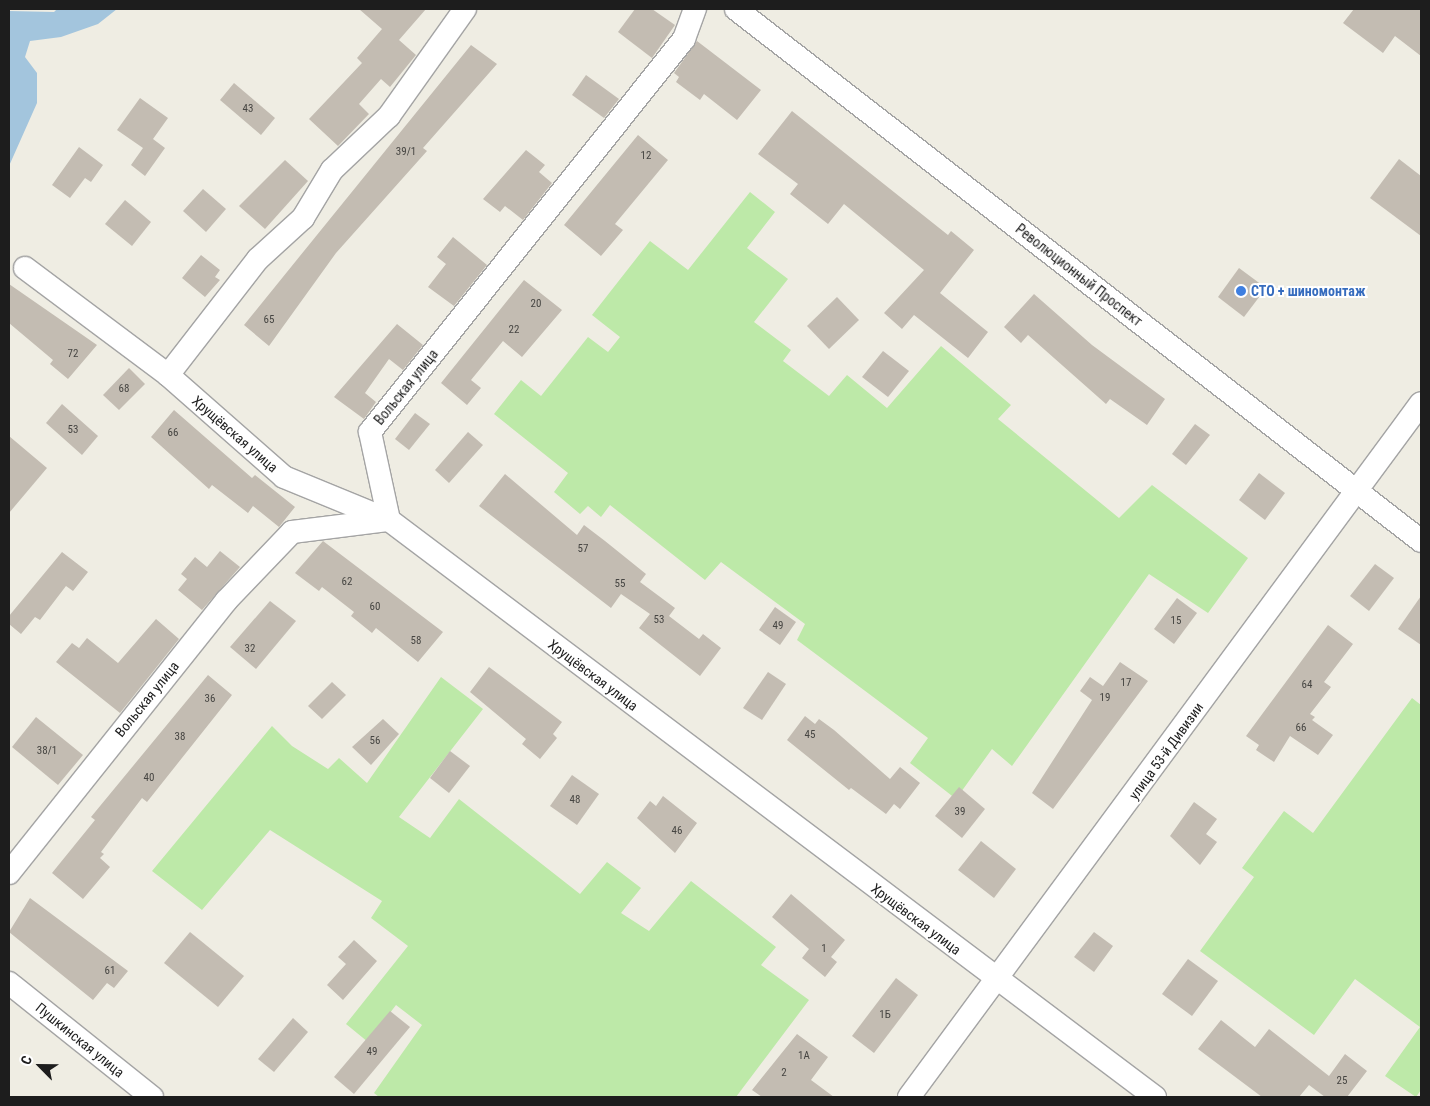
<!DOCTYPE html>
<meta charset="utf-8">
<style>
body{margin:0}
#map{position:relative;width:1430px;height:1106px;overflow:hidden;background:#efede3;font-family:"Roboto Condensed",sans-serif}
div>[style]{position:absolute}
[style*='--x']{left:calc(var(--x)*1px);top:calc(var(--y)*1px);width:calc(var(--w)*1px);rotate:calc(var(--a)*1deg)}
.grass>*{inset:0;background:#bde9a8}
.water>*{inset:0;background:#a3c5dd}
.building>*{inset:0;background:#c3bcb2}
.roads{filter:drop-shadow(1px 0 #a4a4a4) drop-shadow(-1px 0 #a4a4a4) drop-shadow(0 1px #a4a4a4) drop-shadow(0 -1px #a4a4a4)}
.minor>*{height:22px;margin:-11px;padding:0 11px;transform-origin:11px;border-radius:11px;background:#fff}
.dots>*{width:14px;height:14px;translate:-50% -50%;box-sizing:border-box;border:2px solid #fff;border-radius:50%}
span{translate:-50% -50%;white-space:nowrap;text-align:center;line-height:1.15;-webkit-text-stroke:4px #fff;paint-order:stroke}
.number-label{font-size:11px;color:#464542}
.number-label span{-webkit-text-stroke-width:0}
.street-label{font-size:14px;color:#1d1d1d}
.shop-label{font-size:14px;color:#366cbe;font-weight:700}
.left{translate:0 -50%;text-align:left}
.frame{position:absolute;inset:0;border:10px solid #1d1d1d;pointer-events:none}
.north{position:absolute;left:15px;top:1041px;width:50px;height:50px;-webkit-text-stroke:4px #fff;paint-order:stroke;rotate:293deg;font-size:14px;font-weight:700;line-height:20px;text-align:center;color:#1d1d1d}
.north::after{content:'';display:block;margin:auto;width:18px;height:22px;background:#1d1d1d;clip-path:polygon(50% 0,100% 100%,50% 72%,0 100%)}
</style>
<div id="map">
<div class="grass">
<i style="clip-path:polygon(750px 192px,775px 212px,747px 248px,788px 279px,754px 322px,791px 350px,783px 361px,829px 396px,847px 375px,887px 408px,941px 346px,1011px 405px,998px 419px,1119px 518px,1152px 485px,1248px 558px,1208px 613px,1149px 574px,1012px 766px,992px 749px,956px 799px,910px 763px,928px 738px,797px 640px,805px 624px,721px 562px,705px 580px,610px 505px,601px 517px,588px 506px,580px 514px,554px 492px,568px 473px,494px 414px,521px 380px,541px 396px,588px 337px,608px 352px,620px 337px,592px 315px,650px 241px,688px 270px)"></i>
<i style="clip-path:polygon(441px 677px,483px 709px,399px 817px,430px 838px,459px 799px,580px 894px,607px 862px,641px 888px,621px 913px,649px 931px,691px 881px,776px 947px,761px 965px,809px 1000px,736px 1097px,379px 1097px,374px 1093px,422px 1025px,396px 1005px,368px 1042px,346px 1024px,408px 946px,371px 918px,382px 901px,270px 830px,202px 910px,152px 871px,272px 726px,292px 746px,328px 769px,339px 758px,367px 783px)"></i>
<i style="clip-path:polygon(1412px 698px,1421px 705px,1421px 1090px,1416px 1097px,1385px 1076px,1420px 1027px,1355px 979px,1314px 1035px,1200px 951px,1254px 877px,1242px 868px,1284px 811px,1313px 833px)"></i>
</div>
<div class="water">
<i style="clip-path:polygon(57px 9px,117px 9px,98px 24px,61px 37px,30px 41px,25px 57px,37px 73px,37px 103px,9px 166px,9px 11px,54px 12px)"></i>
</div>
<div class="building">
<i style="clip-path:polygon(359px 9px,426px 9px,399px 40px,416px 55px,390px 87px,381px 79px,359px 104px,369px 114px,338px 146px,309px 119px,362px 63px,357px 58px,382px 29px)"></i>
<i style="clip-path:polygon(635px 9px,652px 9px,675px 25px,652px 58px,618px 32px)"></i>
<i style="clip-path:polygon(1354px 9px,1421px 9px,1421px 56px,1395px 36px,1383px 53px,1343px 23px)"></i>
<i style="clip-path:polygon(697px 41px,761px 90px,737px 120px,704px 94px,700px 100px,676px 82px,679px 77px,674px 73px)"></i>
<i style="clip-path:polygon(471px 45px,497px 64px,423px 148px,427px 151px,336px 253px,269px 346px,244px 325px)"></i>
<i style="clip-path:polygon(586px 75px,619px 99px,604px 118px,572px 95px)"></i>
<i style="clip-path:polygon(234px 83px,275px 118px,261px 135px,220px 100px)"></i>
<i style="clip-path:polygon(140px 98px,168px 118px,153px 139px,165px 148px,145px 176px,131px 165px,143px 148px,117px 130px)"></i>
<i style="clip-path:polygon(792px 111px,948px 235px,951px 231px,974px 250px,940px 293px,988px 332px,968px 358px,914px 315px,902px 329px,884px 313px,924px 270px,844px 204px,828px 224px,790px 194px,798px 184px,758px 154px)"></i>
<i style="clip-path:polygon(638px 135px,668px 160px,615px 224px,623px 230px,601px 256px,564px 225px)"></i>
<i style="clip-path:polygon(79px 147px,103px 165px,91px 182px,85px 178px,70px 198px,52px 185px)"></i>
<i style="clip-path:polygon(526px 150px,545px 165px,539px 172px,552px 183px,523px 220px,505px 206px,500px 212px,483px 199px)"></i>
<i style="clip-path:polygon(1399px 159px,1421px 176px,1421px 236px,1370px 198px)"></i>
<i style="clip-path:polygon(285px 160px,308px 181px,265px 229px,239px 206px)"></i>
<i style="clip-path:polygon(203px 189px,226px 209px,206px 232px,183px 211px)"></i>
<i style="clip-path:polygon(125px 200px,151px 222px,132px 246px,105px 224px)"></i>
<i style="clip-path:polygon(453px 237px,487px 265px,454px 306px,428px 287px,446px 264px,437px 257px)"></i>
<i style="clip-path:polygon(201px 255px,220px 270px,215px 277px,220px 280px,205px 297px,182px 278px)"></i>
<i style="clip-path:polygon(1239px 268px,1266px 288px,1244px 317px,1218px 297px)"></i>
<i style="clip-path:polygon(524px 280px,562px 310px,522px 357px,503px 341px,471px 380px,481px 388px,467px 405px,441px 383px)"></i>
<i style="clip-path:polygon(9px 284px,97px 345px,68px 379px,50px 364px,53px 360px,9px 323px)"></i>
<i style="clip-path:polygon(1034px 294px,1092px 345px,1165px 399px,1147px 425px,1110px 399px,1106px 404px,1028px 335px,1021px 343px,1004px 327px)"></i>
<i style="clip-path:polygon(837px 297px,859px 320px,829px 349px,807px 326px)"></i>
<i style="clip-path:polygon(397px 324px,423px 345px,403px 370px,389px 359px,365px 393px,376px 402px,364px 419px,334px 397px)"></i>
<i style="clip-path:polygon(883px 351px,909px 371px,888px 397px,862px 377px)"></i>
<i style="clip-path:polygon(129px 368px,145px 384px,119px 410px,103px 395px)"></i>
<i style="clip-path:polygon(62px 404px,98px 436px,82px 455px,46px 423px)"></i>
<i style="clip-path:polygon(174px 410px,252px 478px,255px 475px,295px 507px,279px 527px,253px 506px,248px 513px,212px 485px,209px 489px,151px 437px)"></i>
<i style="clip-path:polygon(415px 413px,430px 424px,409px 450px,395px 439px)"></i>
<i style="clip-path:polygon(1195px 424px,1210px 435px,1186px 465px,1172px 454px)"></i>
<i style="clip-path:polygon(468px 432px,483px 445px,449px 483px,435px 470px)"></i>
<i style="clip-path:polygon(9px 436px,47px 468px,9px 513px)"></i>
<i style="clip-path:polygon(1259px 473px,1285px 493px,1265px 520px,1239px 500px)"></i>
<i style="clip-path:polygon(505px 474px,577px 535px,584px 525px,605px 541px,646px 574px,640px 582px,675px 608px,669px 616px,699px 639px,703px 634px,721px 648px,700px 676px,639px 628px,650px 614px,621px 594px,611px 608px,479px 506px)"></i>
<i style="clip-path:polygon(323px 541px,443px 632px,418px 662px,376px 628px,372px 633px,351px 616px,354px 612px,322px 587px,319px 591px,295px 573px)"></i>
<i style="clip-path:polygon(220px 551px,240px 567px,202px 610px,178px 590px,187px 579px,181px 574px,195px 557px,207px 567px)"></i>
<i style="clip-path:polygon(62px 552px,88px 572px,73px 591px,66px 586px,40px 620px,35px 617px,21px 634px,9px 624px,9px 616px)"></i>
<i style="clip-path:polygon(1375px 564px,1394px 578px,1369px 611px,1350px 596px)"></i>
<i style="clip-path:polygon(1421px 596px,1421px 645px,1398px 629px)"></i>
<i style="clip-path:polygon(1177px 598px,1197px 613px,1174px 644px,1154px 629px)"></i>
<i style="clip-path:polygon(270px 601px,296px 621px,256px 669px,230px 647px)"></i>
<i style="clip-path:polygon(775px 607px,796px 622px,780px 645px,759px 630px)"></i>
<i style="clip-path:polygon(156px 619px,179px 639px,120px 713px,56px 662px,72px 643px,79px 648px,87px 638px,118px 663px)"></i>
<i style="clip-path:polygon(1328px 625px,1353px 644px,1324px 682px,1331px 687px,1310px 714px,1315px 717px,1312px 720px,1333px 735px,1318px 755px,1290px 736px,1274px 762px,1256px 750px,1259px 745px,1246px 736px)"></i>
<i style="clip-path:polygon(1120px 662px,1148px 681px,1053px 809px,1032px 793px,1092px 700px,1080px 691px,1090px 677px,1103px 686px)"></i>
<i style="clip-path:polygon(489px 667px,562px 722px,553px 734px,557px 738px,540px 759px,522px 744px,526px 739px,470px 692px)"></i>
<i style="clip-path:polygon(768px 672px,786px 684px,762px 720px,743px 708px)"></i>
<i style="clip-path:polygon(208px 675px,232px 695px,147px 802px,142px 798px,101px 852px,104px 854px,100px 858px,110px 867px,83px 899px,52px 873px,95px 820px,91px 817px)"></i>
<i style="clip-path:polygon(332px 682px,346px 695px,322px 719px,308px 706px)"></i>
<i style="clip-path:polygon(805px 716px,815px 724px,819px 719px,834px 730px,890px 779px,900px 767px,920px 783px,900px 809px,894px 804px,886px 814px,851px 788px,849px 790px,787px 740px)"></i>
<i style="clip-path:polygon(36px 717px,83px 755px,58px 785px,12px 747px)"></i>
<i style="clip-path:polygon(383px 719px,399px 734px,371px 765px,352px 747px)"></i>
<i style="clip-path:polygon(450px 751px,470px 766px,449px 793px,430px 778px)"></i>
<i style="clip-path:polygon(572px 775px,599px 794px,577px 825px,550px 806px)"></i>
<i style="clip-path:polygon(959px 787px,985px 809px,962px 838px,935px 816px)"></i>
<i style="clip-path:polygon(663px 796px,697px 823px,675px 853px,637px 818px,650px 801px,656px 806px)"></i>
<i style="clip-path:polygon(1194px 802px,1217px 819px,1206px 834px,1217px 842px,1200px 865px,1170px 836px)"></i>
<i style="clip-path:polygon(981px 841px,1016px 869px,994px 898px,958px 870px)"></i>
<i style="clip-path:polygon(791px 894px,845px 940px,831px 957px,837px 962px,825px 977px,802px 958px,809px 949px,772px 917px)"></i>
<i style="clip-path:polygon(30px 898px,128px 971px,114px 988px,107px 983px,93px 1000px,9px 932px)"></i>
<i style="clip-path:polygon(190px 932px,244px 976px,218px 1007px,164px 963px)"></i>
<i style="clip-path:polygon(1094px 932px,1113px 946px,1094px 972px,1074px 957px)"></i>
<i style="clip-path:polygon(354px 940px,377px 961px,343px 1000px,327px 985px,346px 964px,338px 957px)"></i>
<i style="clip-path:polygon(1188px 959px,1218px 981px,1192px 1016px,1162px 994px)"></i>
<i style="clip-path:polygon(896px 978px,918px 995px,874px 1053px,852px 1036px)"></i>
<i style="clip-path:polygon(390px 1011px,410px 1027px,354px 1094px,334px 1077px)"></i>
<i style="clip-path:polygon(293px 1018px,308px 1032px,274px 1072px,258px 1059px)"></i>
<i style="clip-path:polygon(1221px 1020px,1255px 1047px,1269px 1029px,1329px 1076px,1345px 1054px,1367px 1071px,1347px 1097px,1325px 1097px,1309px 1085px,1299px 1097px,1262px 1097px,1198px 1049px)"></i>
<i style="clip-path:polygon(797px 1034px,828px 1057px,811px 1080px,834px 1097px,762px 1097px,752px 1090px)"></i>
</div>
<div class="roads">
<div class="minor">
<i style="--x:736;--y:9;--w:867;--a:37.83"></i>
<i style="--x:25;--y:268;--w:179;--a:36.8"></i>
<i style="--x:168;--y:375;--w:154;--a:41.3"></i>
<i style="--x:284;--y:477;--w:113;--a:22.3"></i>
<i style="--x:389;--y:520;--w:959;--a:36.99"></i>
<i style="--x:168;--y:375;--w:147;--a:-52.2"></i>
<i style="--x:258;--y:259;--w:61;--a:-42.3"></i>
<i style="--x:303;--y:218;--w:56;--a:-58.9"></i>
<i style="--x:332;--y:170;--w:79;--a:-43.5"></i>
<i style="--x:389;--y:116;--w:131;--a:-54.6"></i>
<i style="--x:9;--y:873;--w:348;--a:-51.4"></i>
<i style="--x:226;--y:601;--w:95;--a:-46.3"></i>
<i style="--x:292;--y:532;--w:98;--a:-7.1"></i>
<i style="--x:389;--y:520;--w:90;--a:-102.2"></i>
<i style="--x:370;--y:432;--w:503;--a:-51.38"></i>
<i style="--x:684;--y:39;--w:32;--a:-70"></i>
<i style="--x:9;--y:983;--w:183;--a:38.6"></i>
<i style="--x:909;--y:1097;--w:862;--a:-53.58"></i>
</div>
</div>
<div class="dots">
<i style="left:1241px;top:291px;background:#3f7fe0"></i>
</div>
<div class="number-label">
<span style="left:248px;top:109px">43</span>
<span style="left:406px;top:152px">39/1</span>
<span style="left:646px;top:156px">12</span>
<span style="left:536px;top:304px">20</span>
<span style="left:269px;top:320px">65</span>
<span style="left:514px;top:330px">22</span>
<span style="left:73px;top:354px">72</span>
<span style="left:124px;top:389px">68</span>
<span style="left:73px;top:430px">53</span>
<span style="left:173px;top:433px">66</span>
<span style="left:583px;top:549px">57</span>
<span style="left:347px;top:582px">62</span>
<span style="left:620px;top:584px">55</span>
<span style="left:375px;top:607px">60</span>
<span style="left:659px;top:620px">53</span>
<span style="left:1176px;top:621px">15</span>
<span style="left:778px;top:626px">49</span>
<span style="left:416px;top:641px">58</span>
<span style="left:250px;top:649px">32</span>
<span style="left:1126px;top:683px">17</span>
<span style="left:1307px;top:685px">64</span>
<span style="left:1105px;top:698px">19</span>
<span style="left:210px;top:699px">36</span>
<span style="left:1301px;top:728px">66</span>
<span style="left:810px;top:735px">45</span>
<span style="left:180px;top:737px">38</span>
<span style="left:375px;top:741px">56</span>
<span style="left:47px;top:751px">38/1</span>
<span style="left:149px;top:778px">40</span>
<span style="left:575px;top:800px">48</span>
<span style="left:960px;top:812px">39</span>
<span style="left:677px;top:831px">46</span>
<span style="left:824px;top:949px">1</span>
<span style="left:110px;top:971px">61</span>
<span style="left:885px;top:1015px">1Б</span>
<span style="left:372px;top:1052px">49</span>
<span style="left:804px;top:1056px">1А</span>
<span style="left:784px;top:1073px">2</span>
<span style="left:1342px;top:1081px">25</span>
</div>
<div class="street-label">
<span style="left:1079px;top:275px;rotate:38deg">Революционный Проспект</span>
<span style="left:406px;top:387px;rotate:-51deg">Вольская улица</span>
<span style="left:235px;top:434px;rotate:41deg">Хрущёвская улица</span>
<span style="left:593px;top:675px;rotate:37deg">Хрущёвская улица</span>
<span style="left:147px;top:699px;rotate:-51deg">Вольская улица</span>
<span style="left:1166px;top:751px;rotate:-54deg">улица 53-й Дивизии</span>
<span style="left:916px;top:919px;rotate:37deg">Хрущёвская улица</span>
<span style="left:80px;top:1040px;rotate:39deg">Пушкинская улица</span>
</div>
<div class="shop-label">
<span class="left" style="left:1251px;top:291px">СТО + шиномонтаж</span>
</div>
<div class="frame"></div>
<div class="north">С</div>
</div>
